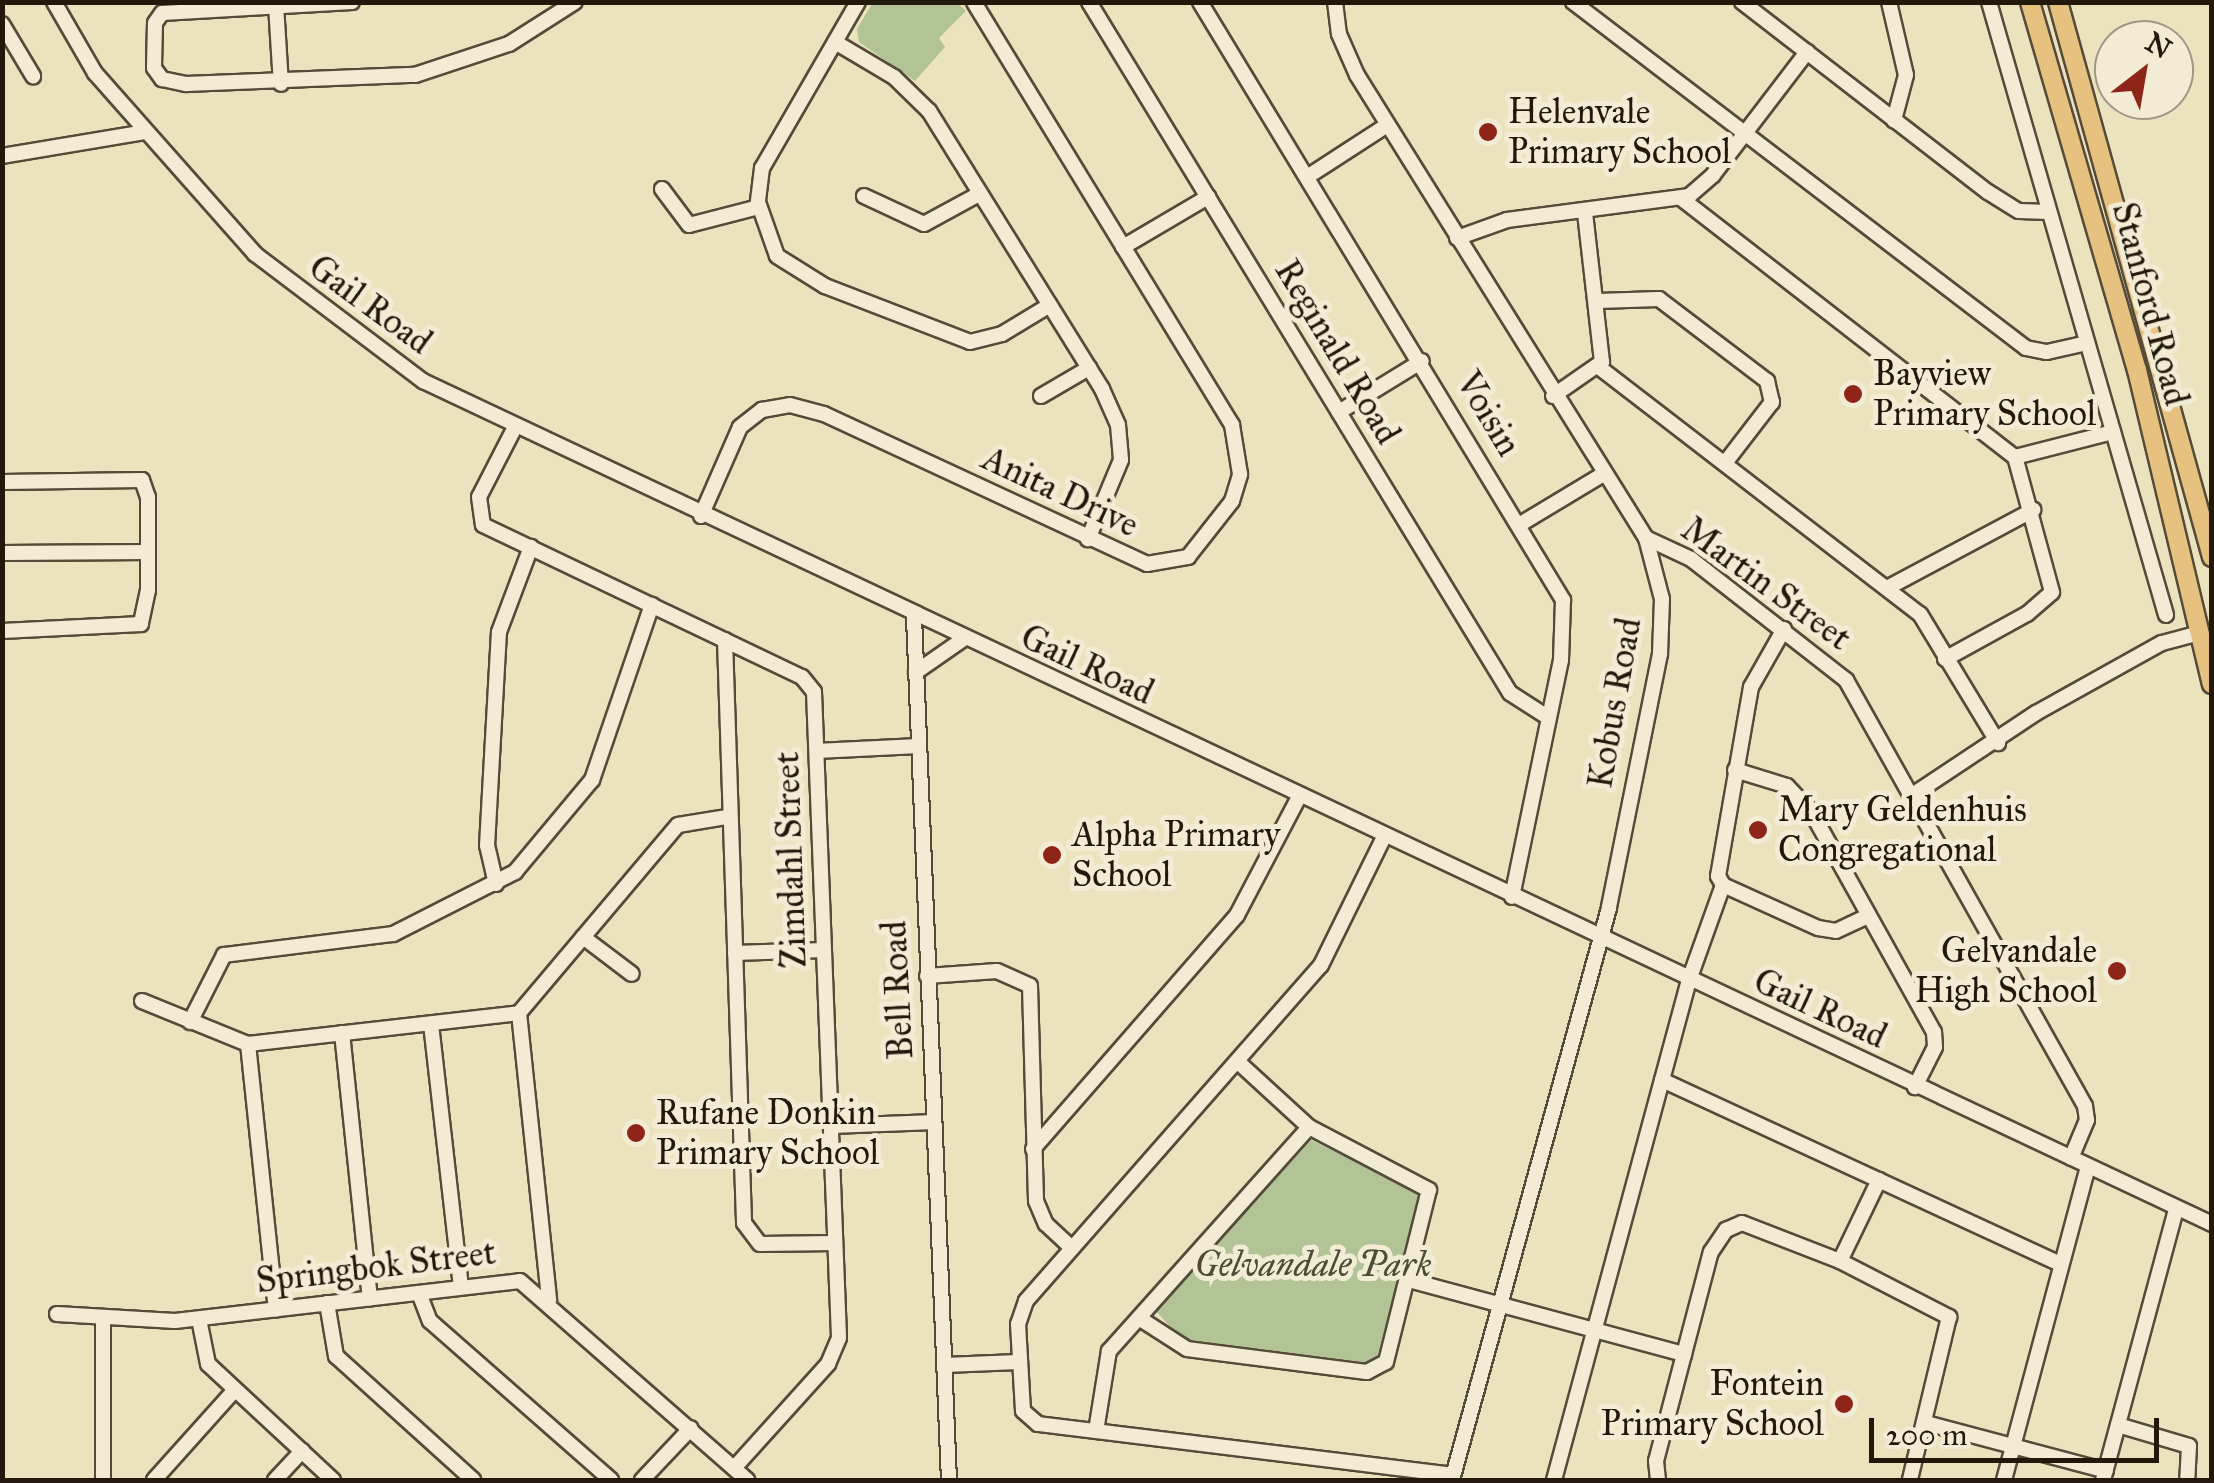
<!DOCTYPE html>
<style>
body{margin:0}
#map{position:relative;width:2214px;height:1483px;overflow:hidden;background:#ebe2be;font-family:"IM FELL Great Primer",serif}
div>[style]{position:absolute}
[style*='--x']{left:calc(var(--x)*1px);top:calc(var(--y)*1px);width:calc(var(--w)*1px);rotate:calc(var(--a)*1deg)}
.green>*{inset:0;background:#b2c495}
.roads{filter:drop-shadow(2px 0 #544b38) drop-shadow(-2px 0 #544b38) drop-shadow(0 2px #544b38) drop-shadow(0 -2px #544b38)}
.minor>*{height:14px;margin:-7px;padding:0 7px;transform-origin:7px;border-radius:7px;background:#f2ecd5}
.major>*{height:18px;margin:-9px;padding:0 9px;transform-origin:9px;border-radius:9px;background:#e6c17f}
.dots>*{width:28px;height:28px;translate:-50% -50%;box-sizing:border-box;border:5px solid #f2ecd5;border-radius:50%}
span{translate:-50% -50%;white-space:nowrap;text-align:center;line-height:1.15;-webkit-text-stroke:10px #f2ecd5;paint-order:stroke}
.poi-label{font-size:35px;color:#22190c}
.left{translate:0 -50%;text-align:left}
.right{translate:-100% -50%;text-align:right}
.street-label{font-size:35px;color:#22190c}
.park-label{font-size:35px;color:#4d4c35;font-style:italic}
.frame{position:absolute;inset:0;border:5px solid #22190c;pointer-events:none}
.north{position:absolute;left:2094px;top:20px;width:100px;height:100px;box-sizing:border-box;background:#f2ecd5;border:2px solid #9f9885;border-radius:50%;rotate:31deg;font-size:28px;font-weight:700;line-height:40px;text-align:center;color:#22190c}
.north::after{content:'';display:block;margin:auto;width:35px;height:45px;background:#8f2418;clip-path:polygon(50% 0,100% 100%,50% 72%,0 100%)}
.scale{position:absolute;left:1869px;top:1418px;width:290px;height:45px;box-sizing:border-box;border:5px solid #22190c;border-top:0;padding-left:12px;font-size:30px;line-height:35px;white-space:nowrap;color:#22190c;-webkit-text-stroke:8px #f2ecd5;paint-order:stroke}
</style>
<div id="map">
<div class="green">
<i style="clip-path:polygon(873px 2px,958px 3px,966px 11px,939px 38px,945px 47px,915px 81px,859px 42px,857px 29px)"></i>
<i style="clip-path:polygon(1311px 1140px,1422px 1194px,1377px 1357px,1370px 1363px,1181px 1339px,1156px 1311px)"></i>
</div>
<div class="roads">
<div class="minor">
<i style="--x:54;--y:2;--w:82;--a:60"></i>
<i style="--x:95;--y:73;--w:242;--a:48.5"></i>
<i style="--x:255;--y:254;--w:211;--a:37.1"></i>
<i style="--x:423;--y:381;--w:1978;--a:25.23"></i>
<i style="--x:352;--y:2;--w:190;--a:176.7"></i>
<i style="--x:162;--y:13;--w:12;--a:125"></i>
<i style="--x:155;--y:23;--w:45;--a:91.3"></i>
<i style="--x:154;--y:68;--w:14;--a:54"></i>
<i style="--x:162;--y:79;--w:25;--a:12"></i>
<i style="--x:186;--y:84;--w:229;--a:-2.3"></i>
<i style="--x:415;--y:75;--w:99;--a:-18.3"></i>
<i style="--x:509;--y:44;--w:78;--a:-32.5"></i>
<i style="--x:858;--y:2;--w:192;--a:120"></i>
<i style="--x:762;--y:168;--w:34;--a:97"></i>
<i style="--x:758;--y:202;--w:57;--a:70.6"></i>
<i style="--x:777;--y:256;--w:57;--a:32"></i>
<i style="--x:825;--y:286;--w:155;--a:21.1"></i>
<i style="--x:970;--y:342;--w:33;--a:-14"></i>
<i style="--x:1002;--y:334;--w:56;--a:-31.1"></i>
<i style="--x:1089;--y:2;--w:809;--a:58.65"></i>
<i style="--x:1510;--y:693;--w:46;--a:32.7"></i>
<i style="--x:1200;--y:2;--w:700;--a:58.74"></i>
<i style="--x:1563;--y:600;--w:60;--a:91.9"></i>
<i style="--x:1561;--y:660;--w:242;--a:101.7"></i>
<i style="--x:1335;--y:2;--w:32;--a:83"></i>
<i style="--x:1339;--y:34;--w:45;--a:66.3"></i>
<i style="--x:1357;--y:75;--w:546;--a:58.03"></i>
<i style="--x:1646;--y:538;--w:63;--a:75.3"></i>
<i style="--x:1662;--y:599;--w:55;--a:92.1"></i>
<i style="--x:1660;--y:654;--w:259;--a:101.4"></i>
<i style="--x:1609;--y:908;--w:593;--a:105.35"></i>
<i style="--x:1573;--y:2;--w:570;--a:37.37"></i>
<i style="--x:2026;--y:348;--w:21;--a:11"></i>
<i style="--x:2047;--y:352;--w:41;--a:-12.7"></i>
<i style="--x:1742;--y:2;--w:311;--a:37.7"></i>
<i style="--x:1988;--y:192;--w:36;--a:32"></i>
<i style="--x:2019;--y:211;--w:30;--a:2"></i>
<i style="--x:1889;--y:2;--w:75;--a:76.9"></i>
<i style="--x:1906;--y:75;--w:47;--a:104.9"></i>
<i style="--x:1989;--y:2;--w:638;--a:73.89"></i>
<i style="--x:276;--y:5;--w:79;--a:86.4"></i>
<i style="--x:2;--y:24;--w:61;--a:59.2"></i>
<i style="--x:835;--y:42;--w:69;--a:30.7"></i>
<i style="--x:894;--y:77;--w:49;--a:44.2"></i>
<i style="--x:929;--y:111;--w:327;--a:58.1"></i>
<i style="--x:1102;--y:389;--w:39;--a:66"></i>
<i style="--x:1118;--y:425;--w:35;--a:85"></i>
<i style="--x:1121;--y:460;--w:86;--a:112.7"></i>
<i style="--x:2;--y:156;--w:145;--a:-9.5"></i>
<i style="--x:1307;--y:177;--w:95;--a:-33"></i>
<i style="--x:662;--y:189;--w:45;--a:53.1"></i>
<i style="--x:689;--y:225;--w:72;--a:-14.4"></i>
<i style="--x:864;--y:196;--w:66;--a:25"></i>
<i style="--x:924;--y:224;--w:63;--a:-28.6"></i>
<i style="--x:1682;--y:199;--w:421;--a:37.8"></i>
<i style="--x:2015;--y:457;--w:101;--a:-14.3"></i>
<i style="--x:1457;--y:238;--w:53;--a:-19.8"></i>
<i style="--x:1507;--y:220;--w:184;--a:-7.5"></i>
<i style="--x:1689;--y:196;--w:32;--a:-41"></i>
<i style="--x:1713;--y:175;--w:155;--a:-52.6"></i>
<i style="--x:1123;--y:247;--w:99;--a:-30.5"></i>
<i style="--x:1598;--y:301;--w:61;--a:-1.9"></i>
<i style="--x:1659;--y:299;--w:136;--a:37.2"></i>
<i style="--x:1767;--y:381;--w:22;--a:77"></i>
<i style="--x:1772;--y:402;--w:77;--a:127.6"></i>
<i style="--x:1600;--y:368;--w:404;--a:37.6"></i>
<i style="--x:1920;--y:614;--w:151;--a:58.8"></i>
<i style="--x:1041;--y:396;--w:56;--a:-30.3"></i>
<i style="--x:1553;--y:396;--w:60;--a:-34.8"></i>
<i style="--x:1602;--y:362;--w:151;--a:-96.5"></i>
<i style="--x:1339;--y:412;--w:97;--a:-31.6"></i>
<i style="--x:514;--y:429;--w:76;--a:117.2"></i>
<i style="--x:479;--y:497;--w:28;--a:82"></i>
<i style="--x:483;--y:525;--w:353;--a:25.5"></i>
<i style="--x:802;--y:677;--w:19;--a:51"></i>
<i style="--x:814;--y:692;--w:646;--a:87.78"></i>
<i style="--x:839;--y:1338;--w:28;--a:113"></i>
<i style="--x:828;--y:1364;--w:140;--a:132.1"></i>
<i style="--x:2;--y:482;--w:140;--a:-0.8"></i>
<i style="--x:142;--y:480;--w:18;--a:71"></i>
<i style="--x:148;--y:497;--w:93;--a:90"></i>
<i style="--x:148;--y:590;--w:35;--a:102"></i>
<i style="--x:141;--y:624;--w:139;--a:177.1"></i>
<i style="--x:701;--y:516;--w:97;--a:-66.3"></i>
<i style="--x:740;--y:427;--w:28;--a:-38"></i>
<i style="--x:762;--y:410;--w:28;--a:-10"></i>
<i style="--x:790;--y:405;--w:35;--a:15"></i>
<i style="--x:824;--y:414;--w:356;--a:24.9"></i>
<i style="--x:1147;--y:564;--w:42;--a:-9.7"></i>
<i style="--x:1188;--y:557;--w:71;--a:-51.8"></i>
<i style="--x:1232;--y:501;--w:28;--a:-73"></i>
<i style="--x:1240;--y:474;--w:50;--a:-99.3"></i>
<i style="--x:1232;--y:425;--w:495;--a:-121.4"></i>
<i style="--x:1519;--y:525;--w:97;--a:-31.1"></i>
<i style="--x:1646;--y:538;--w:50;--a:25"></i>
<i style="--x:1691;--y:559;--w:197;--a:38"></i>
<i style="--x:1846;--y:680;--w:488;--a:60.7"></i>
<i style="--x:2085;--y:1106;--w:14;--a:82"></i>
<i style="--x:2087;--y:1120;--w:41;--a:112.8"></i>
<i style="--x:2;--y:553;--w:146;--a:-0.4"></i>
<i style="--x:1887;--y:588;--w:166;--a:-28.1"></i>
<i style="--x:914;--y:617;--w:864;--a:87.68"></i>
<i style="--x:1784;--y:629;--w:67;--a:119.6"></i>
<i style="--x:1751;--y:687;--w:192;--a:99.9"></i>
<i style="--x:1718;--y:876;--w:10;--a:61"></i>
<i style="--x:1723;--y:885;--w:104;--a:24.4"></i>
<i style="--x:1818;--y:928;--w:18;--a:9"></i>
<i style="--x:1836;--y:931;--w:35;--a:-25"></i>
<i style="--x:725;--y:640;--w:583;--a:88.13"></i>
<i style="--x:744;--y:1223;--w:26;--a:53"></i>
<i style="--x:760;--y:1244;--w:75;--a:-0.8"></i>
<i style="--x:1945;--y:659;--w:94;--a:-28.8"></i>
<i style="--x:2027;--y:614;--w:33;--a:-41"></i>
<i style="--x:2052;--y:592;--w:140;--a:-105.3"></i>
<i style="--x:916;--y:672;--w:56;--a:-34.8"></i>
<i style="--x:818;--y:751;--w:99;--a:-2.9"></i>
<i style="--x:1735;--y:770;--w:54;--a:17.1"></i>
<i style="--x:1787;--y:786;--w:37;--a:47"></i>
<i style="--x:1812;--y:813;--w:251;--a:60.9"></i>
<i style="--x:1934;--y:1032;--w:15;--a:86"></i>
<i style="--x:1935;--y:1047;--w:45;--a:116.6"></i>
<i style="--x:1911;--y:796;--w:150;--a:-33.6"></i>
<i style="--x:2036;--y:713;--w:144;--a:-29.1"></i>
<i style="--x:2162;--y:643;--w:39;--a:-15"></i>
<i style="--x:1384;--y:837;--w:143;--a:116.2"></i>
<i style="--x:1321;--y:965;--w:447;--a:131.3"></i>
<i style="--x:1026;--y:1301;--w:24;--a:109"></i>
<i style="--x:1018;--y:1324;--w:87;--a:86.7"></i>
<i style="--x:1023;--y:1411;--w:20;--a:41"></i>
<i style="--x:1038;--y:1424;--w:418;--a:7"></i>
<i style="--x:496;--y:884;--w:39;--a:-103"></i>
<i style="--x:487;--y:846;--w:214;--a:-86.8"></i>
<i style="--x:499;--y:632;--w:91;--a:-69.4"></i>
<i style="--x:583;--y:937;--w:61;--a:37.1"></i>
<i style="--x:735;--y:953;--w:89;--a:-1.9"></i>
<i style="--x:927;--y:976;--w:70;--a:-4.1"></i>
<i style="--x:997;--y:971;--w:36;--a:24"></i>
<i style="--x:1030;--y:986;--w:215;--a:88.4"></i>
<i style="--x:1036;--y:1201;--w:25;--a:67"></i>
<i style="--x:1046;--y:1224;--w:34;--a:43"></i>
<i style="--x:142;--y:1001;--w:114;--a:22.1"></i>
<i style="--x:248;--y:1044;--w:273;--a:-6.5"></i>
<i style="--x:519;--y:1013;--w:246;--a:-49.8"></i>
<i style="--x:678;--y:825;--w:50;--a:-9.3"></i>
<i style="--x:519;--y:1013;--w:289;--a:84"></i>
<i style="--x:190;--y:1022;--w:75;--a:-63.1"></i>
<i style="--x:224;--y:955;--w:170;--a:-7.1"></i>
<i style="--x:393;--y:934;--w:137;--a:-26.9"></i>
<i style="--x:515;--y:872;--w:120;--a:-50.1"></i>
<i style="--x:592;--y:780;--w:185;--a:-71.1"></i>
<i style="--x:431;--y:1024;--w:264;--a:83.5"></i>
<i style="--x:342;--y:1033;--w:267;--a:84"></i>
<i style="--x:248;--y:1044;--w:267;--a:84"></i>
<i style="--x:1662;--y:1080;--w:439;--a:24.8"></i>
<i style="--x:832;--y:1126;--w:102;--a:-2.2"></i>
<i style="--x:1033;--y:1149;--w:310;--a:-48.9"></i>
<i style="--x:1237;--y:915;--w:133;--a:-62.3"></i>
<i style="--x:1840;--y:1261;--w:90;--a:-64.3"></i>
<i style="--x:1409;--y:1280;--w:285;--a:15.1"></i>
<i style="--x:419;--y:1293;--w:30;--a:69"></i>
<i style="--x:430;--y:1321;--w:241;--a:41.3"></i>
<i style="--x:327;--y:1303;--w:54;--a:80.4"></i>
<i style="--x:336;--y:1356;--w:185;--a:42.1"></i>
<i style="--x:57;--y:1314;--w:118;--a:3.4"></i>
<i style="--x:175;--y:1321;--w:347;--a:-6.6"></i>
<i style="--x:520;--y:1281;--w:302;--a:41.2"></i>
<i style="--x:1139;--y:1318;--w:57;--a:32.9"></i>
<i style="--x:1187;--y:1349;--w:181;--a:7.3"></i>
<i style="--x:1367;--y:1372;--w:21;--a:-28"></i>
<i style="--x:1386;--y:1362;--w:177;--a:-76"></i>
<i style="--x:1429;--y:1190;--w:136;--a:-152.3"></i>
<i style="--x:1309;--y:1127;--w:96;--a:-137.5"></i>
<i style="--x:103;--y:1319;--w:161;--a:90"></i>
<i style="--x:199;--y:1319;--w:46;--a:78.7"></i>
<i style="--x:208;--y:1364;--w:171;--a:42.9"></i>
<i style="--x:945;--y:1365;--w:73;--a:-2.4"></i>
<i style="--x:1926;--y:1423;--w:186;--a:14.9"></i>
<i style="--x:2118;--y:1425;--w:74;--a:16.5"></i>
<i style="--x:2189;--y:1446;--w:34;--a:93"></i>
<i style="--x:1096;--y:1431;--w:81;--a:-80.8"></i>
<i style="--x:1109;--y:1351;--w:300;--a:-48.2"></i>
<i style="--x:154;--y:1480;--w:118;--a:-48.1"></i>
<i style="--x:275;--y:1480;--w:40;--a:-47"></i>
<i style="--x:642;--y:1480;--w:71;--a:-46.7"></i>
<i style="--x:1554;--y:1480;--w:518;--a:-74.89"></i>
<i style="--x:1689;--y:980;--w:101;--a:-70.3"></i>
<i style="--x:1658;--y:1480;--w:19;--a:-96"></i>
<i style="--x:1656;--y:1461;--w:216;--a:-75.3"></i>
<i style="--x:1711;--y:1252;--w:27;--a:-56"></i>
<i style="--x:1726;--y:1230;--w:17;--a:-24"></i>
<i style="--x:1742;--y:1223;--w:105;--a:21.2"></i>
<i style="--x:1840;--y:1261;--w:123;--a:27.2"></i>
<i style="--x:1949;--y:1317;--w:168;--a:103.5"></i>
<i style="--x:2004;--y:1480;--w:324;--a:-75"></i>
<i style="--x:2103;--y:1480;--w:281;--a:-74.9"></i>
</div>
<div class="major">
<i style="--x:2030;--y:2;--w:383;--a:73.8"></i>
<i style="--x:2137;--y:370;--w:323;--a:76.6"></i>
<i style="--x:2058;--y:2;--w:576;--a:74.49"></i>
</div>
</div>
<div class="dots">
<i style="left:1488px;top:132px;background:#8f2418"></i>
<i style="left:1853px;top:394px;background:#8f2418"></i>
<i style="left:1758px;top:830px;background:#8f2418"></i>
<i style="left:1052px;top:855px;background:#8f2418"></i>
<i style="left:2117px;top:971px;background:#8f2418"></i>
<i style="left:636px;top:1133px;background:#8f2418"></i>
<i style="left:1844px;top:1404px;background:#8f2418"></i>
</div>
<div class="poi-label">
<span class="left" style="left:1508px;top:132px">Helenvale<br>Primary School</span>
<span class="left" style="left:1873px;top:394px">Bayview<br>Primary School</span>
<span class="left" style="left:1778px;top:830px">Mary Geldenhuis<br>Congregational</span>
<span class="left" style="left:1072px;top:855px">Alpha Primary<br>School</span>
<span class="right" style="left:2097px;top:971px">Gelvandale<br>High School</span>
<span class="left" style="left:656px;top:1133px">Rufane Donkin<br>Primary School</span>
<span class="right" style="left:1824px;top:1404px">Fontein<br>Primary School</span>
</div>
<div class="street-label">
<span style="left:2150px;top:304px;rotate:75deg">Stanford Road</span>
<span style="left:370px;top:305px;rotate:36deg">Gail Road</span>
<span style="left:1337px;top:352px;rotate:59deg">Reginald Road</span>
<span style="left:1488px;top:414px;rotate:59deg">Voisin</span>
<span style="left:1060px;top:492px;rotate:25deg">Anita Drive</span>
<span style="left:1766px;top:584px;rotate:36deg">Martin Street</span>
<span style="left:1087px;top:665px;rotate:25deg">Gail Road</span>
<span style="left:1615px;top:703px;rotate:-80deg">Kobus Road</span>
<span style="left:791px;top:860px;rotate:-92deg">Zimdahl Street</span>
<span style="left:898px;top:990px;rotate:-93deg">Bell Road</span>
<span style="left:1820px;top:1009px;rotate:25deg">Gail Road</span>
<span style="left:376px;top:1267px;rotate:-7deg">Springbok Street</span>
</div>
<div class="park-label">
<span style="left:1313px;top:1265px">Gelvandale Park</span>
</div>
<div class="frame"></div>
<div class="north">N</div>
<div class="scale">200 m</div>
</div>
